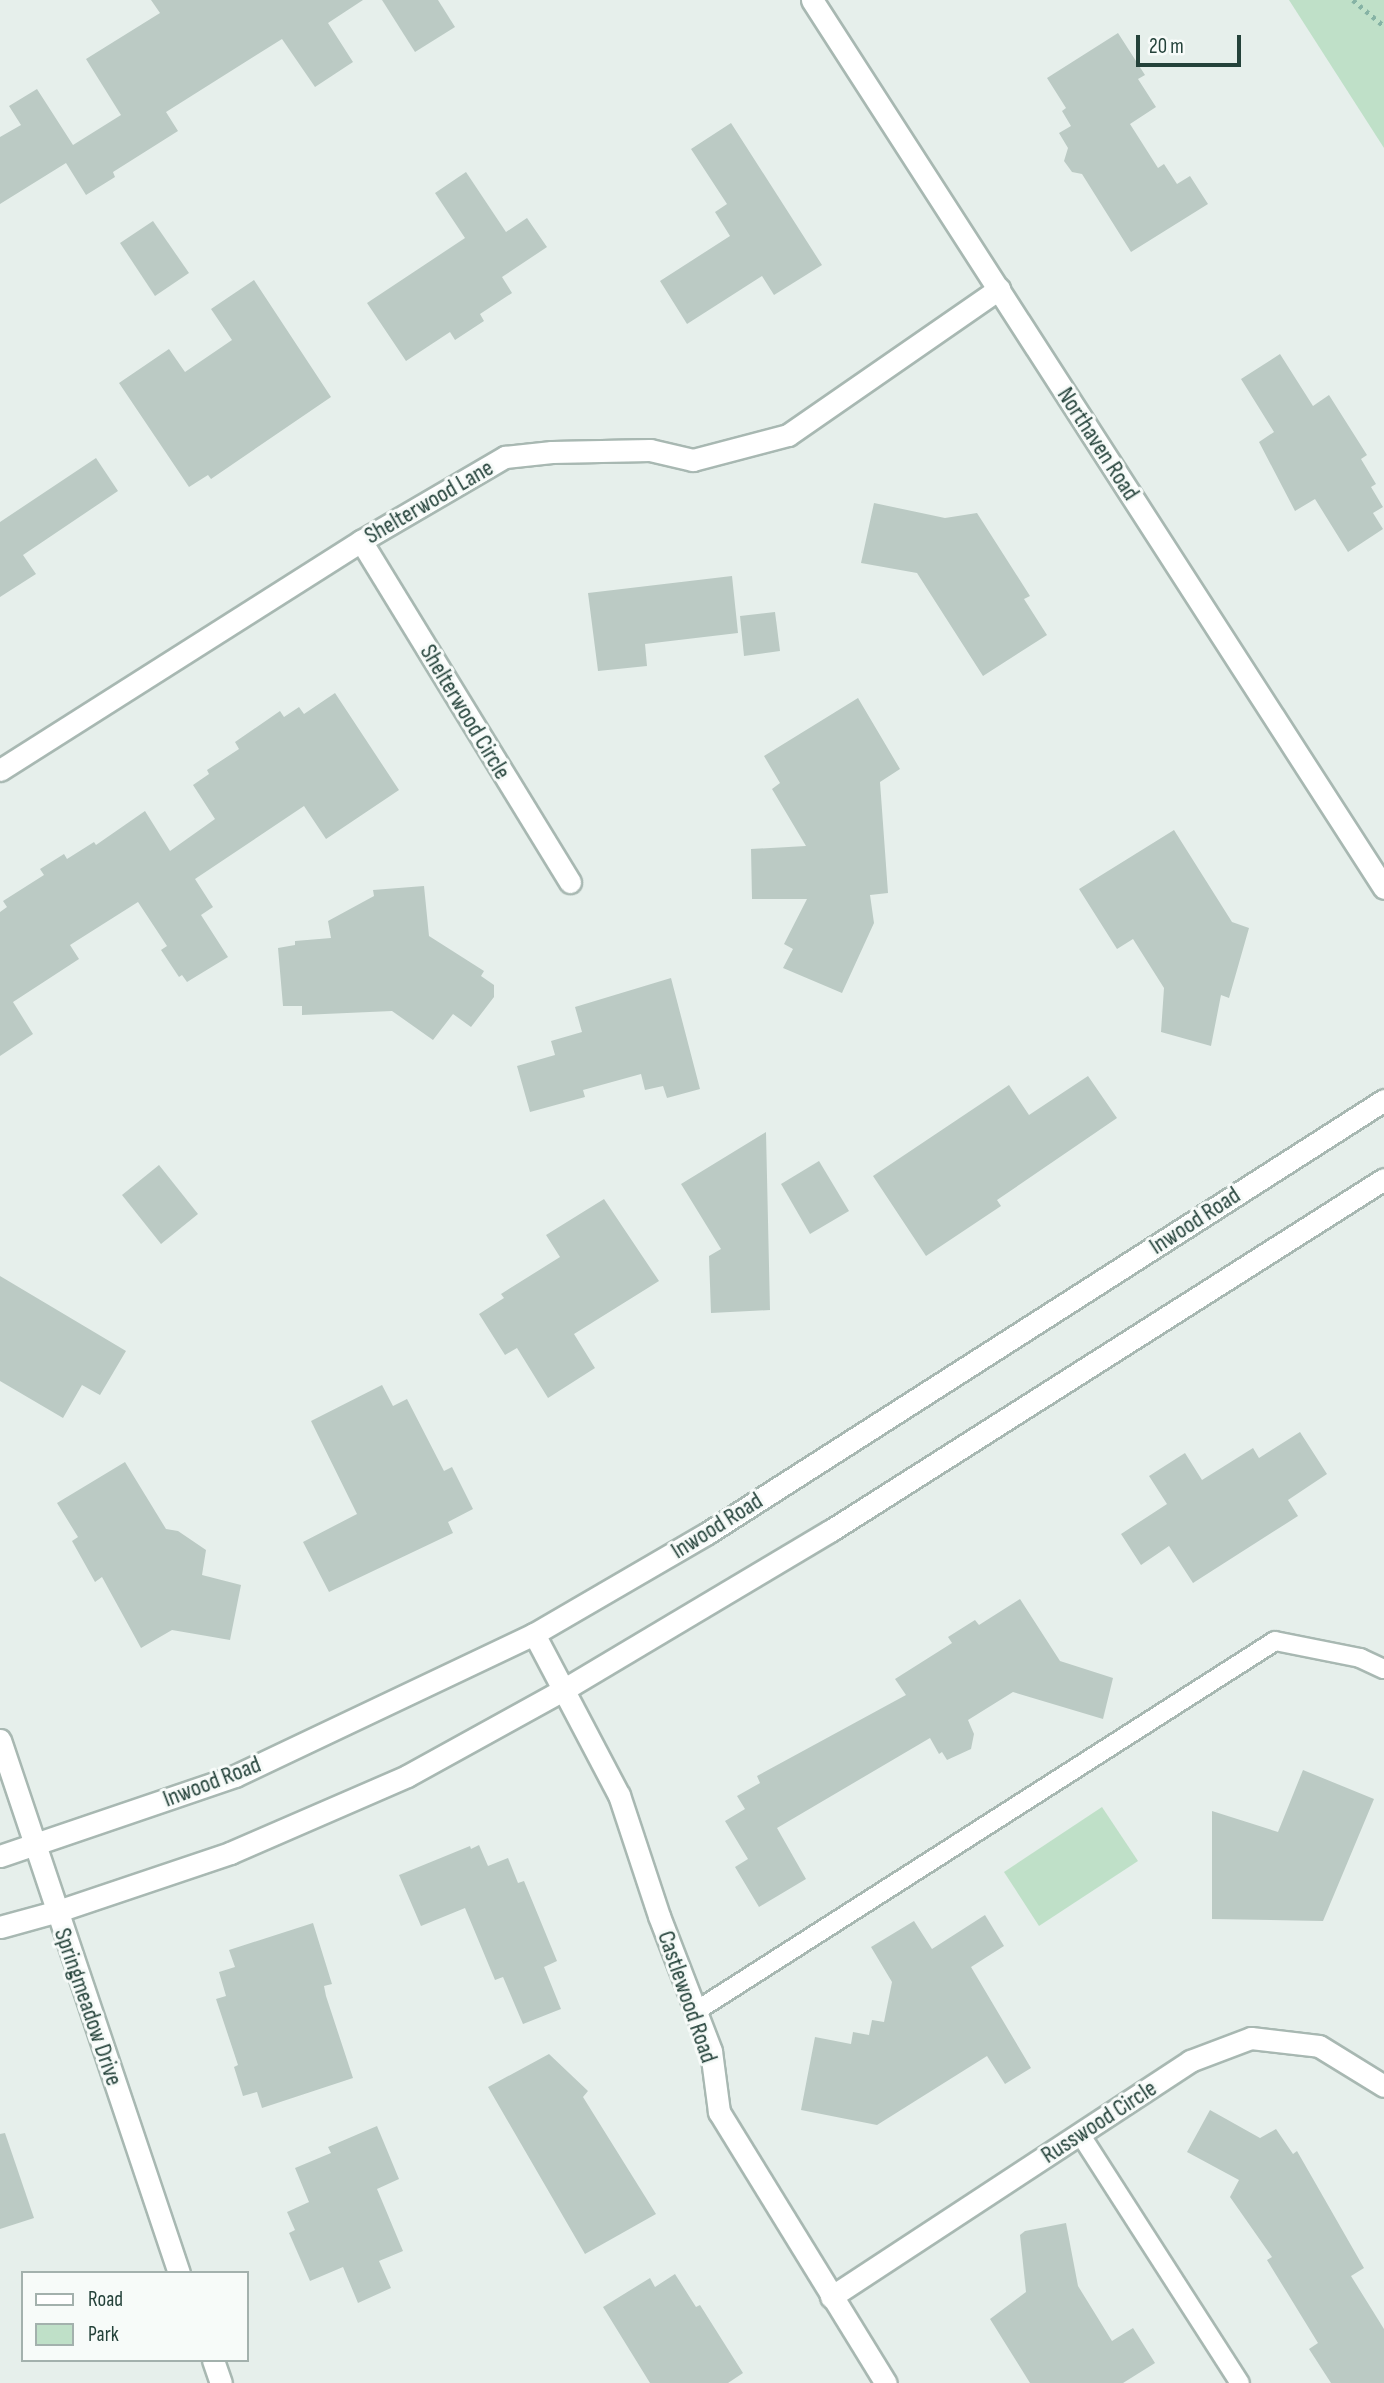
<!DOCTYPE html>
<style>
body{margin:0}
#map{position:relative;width:1384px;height:2383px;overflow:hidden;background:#e6efeb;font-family:"Sofia Sans Condensed",sans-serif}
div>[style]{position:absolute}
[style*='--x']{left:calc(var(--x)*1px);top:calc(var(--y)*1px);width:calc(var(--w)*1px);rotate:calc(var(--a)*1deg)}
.green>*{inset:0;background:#bfe0c8}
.building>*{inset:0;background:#bbcac4}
.path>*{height:4.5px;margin-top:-2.25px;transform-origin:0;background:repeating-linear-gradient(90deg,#86b3a5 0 3.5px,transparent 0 8.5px)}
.roads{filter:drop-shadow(2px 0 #a8b8b2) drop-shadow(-2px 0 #a8b8b2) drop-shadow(0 2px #a8b8b2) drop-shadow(0 -2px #a8b8b2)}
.service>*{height:18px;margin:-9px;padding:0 9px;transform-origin:9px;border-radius:9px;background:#fff}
.minor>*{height:21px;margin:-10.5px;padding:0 10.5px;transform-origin:10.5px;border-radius:10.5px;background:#fff}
.tertiary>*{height:21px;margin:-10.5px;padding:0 10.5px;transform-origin:10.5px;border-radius:10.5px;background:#fff}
.secondary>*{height:21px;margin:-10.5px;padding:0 10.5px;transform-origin:10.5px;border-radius:10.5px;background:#fff}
span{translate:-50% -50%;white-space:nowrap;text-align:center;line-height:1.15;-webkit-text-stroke:6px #f7fbf9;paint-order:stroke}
.street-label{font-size:24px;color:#24423a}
.legend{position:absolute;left:21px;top:2271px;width:228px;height:91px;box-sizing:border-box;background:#f7fbf9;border:2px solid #a3b1ad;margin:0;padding:9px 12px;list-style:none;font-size:21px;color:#24423a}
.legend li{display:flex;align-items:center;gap:14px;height:35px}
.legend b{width:35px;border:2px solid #a3b1ad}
.scale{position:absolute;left:1136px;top:35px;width:105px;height:32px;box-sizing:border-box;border:4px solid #24423a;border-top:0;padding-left:9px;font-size:21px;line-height:24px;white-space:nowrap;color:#24423a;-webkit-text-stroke:5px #f7fbf9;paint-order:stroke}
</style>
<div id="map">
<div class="green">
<i style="clip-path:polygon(1289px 0,1384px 0,1384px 148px)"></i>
<i style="clip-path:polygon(1102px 1807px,1138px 1861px,1039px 1926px,1004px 1872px)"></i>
</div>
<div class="building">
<i style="clip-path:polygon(151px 0,363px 0,328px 23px,353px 62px,315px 87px,282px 39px,166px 112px,178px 131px,113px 172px,115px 177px,86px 195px,66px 163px,0 204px,0 137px,21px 125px,9px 106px,37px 89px,73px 145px,121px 115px,86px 59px,160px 13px)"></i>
<i style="clip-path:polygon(382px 0,438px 0,455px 27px,415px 52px)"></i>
<i style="clip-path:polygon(1118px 33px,1145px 75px,1138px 79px,1156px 107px,1130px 124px,1158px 168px,1164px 164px,1177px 184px,1190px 176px,1208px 204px,1131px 252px,1082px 174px,1072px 172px,1064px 161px,1068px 148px,1059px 133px,1071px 126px,1062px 111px,1066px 108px,1047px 78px)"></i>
<i style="clip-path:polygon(731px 123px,822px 265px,774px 295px,762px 276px,687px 324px,660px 281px,730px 236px,715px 212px,727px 204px,691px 149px)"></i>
<i style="clip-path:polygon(466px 172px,506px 232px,527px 218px,547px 247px,502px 277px,512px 293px,480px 314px,484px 321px,455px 340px,450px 332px,406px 361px,367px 303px,465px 238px,435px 193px)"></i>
<i style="clip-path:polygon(153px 221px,189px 273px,155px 296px,120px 243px)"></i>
<i style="clip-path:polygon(254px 280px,331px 397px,211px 479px,208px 475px,189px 487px,119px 383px,169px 349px,185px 372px,232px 340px,211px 309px)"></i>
<i style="clip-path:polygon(1280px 354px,1313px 406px,1329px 395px,1367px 455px,1361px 459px,1376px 484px,1371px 487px,1383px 507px,1373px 513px,1383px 529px,1348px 552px,1315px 499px,1295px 511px,1259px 442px,1274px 432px,1241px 379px)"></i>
<i style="clip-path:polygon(96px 458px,118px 491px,23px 555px,36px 574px,0 597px,0 522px)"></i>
<i style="clip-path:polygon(874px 503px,945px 518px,977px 513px,1030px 596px,1024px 599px,1047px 635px,983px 676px,917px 573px,861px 563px)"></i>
<i style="clip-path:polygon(732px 576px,738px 633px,645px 644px,647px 666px,598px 671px,588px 593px)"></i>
<i style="clip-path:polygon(775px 612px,780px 651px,744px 656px,740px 616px)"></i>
<i style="clip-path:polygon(335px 693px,399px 790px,326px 839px,304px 806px,195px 879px,213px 907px,201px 915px,228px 957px,187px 982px,182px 975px,179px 977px,161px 950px,167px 946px,138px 902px,70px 945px,79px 959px,13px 1002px,33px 1034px,0 1056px,0 912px,7px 907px,3px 901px,44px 875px,40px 869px,64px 854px,67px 859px,94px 842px,96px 845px,145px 811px,170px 851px,215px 819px,193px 785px,209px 774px,207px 770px,239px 749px,235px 742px,280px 711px,284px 717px,299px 707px,304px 714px)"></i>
<i style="clip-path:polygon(858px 698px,900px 769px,880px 782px,888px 893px,870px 895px,874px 923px,842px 993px,783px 968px,793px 949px,784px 944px,807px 899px,752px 899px,751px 849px,806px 846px,772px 789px,780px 783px,764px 756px)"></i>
<i style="clip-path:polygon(1174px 830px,1232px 922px,1249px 928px,1229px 998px,1221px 995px,1211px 1046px,1161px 1032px,1164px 988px,1133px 939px,1117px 949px,1079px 889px)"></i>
<i style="clip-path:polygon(424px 886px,429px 936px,484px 971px,481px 976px,494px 985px,494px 997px,471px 1027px,453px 1014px,433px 1040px,392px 1011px,302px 1015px,302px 1006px,283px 1006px,278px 948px,295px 945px,295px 941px,331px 938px,328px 921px,374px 896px,373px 890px)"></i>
<i style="clip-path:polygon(671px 978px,700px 1089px,667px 1098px,663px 1086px,645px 1090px,641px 1074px,583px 1090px,585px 1097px,530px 1112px,517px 1066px,555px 1055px,551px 1041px,582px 1032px,575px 1007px)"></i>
<i style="clip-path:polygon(1088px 1076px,1117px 1118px,997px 1200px,1001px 1206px,926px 1256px,873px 1176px,1009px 1085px,1029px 1115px)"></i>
<i style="clip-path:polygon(766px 1132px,770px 1310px,711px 1313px,709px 1256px,721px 1249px,681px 1184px)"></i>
<i style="clip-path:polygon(819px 1161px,849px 1211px,810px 1234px,781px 1184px)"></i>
<i style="clip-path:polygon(159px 1165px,198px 1214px,161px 1244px,122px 1195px)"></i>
<i style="clip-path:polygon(604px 1199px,659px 1281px,574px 1334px,595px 1368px,548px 1398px,517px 1348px,505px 1355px,479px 1314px,504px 1298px,501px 1294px,560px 1257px,546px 1235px)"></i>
<i style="clip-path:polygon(0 1276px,126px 1351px,100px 1395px,82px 1385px,63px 1418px,0 1381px)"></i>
<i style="clip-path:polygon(382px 1385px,393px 1406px,407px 1399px,444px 1471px,452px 1467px,473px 1509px,448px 1522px,453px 1533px,329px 1592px,303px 1542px,357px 1514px,311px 1421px)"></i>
<i style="clip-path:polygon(1300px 1432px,1327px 1474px,1288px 1500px,1298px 1516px,1193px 1583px,1169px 1546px,1141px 1565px,1121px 1534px,1167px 1504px,1149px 1476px,1185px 1453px,1202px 1480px,1253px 1448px,1259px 1458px)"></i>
<i style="clip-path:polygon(125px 1462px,166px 1529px,178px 1531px,206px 1550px,202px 1575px,241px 1585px,230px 1640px,172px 1630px,141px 1648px,102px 1577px,95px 1582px,72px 1541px,78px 1537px,57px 1503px)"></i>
<i style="clip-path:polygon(1020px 1599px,1060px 1661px,1113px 1678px,1103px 1719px,1013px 1692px,968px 1720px,974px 1734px,971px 1749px,947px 1760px,942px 1752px,939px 1754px,930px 1738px,777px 1828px,806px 1879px,759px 1907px,735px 1867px,748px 1859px,725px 1821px,745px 1809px,737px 1796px,760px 1783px,757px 1776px,906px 1695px,895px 1679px,952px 1643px,948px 1637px,975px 1620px,979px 1625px)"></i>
<i style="clip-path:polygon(1303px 1770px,1374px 1799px,1323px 1921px,1212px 1919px,1212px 1811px,1278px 1832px)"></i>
<i style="clip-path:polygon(479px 1845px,488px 1866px,508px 1858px,518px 1883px,524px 1881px,557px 1961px,544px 1967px,561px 2009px,523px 2024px,503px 1977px,495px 1980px,465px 1908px,421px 1926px,399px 1875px,470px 1846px,471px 1849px)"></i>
<i style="clip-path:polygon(985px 1915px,1004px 1946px,971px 1967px,1031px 2068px,1005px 2084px,987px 2056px,877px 2125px,801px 2110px,815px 2037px,851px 2044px,853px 2032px,869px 2035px,872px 2020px,884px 2022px,892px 1982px,871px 1947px,914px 1921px,932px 1949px)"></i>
<i style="clip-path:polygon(313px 1923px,332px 1984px,324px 1986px,326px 1996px,353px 2078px,262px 2108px,257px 2092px,243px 2096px,234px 2067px,238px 2065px,216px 1999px,226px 1996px,219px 1972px,235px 1967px,229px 1950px)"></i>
<i style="clip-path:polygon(549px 2054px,588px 2091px,583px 2097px,656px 2214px,585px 2254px,488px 2087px)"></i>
<i style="clip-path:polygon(1210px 2110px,1260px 2138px,1276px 2129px,1293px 2154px,1297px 2151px,1364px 2268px,1351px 2276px,1384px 2329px,1384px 2383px,1331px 2383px,1309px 2349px,1318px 2343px,1267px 2260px,1272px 2257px,1230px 2197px,1239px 2180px,1187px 2152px)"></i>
<i style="clip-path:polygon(377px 2126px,399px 2179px,377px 2189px,403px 2251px,379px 2261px,391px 2288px,358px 2303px,343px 2267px,310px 2281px,289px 2233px,295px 2230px,287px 2212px,309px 2202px,295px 2168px,331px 2153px,328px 2147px)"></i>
<i style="clip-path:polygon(5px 2133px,34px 2218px,0 2229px,0 2134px)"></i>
<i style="clip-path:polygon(1066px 2223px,1078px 2286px,1112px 2341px,1133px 2328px,1155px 2363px,1123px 2383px,1030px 2383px,990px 2319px,1026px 2292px,1020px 2235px,1025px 2231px)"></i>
<i style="clip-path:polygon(675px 2274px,696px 2307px,700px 2305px,743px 2373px,728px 2383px,650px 2383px,603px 2307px,650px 2278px,655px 2287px)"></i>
</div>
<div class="path">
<i style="--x:1353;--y:0;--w:40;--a:40"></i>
</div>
<div class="roads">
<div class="service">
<i style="--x:696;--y:2011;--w:687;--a:-32.58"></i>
<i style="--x:1275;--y:1641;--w:87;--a:11.3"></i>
<i style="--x:1360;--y:1658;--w:26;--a:25"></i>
<i style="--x:1080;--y:2134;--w:296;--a:57.3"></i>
</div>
<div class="minor">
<i style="--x:361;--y:541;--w:400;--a:58.5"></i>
<i style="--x:0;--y:770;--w:428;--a:-32.4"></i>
<i style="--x:361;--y:541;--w:167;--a:-30.3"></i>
<i style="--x:505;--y:457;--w:47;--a:-6.1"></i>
<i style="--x:552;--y:452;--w:98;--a:-1.2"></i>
<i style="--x:650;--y:450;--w:44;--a:13.1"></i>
<i style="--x:693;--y:460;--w:98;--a:-14.7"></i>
<i style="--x:788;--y:435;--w:257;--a:-34.7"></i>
<i style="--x:534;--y:1634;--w:182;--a:62.2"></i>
<i style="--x:619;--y:1795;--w:127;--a:71.7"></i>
<i style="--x:659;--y:1916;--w:145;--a:68.9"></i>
<i style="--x:711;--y:2051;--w:62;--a:82.5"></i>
<i style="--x:719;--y:2112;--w:318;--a:58.4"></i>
<i style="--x:0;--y:1740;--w:562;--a:71.44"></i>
<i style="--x:831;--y:2297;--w:430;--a:-33.3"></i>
<i style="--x:1190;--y:2061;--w:65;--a:-20.7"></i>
<i style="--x:1251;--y:2038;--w:68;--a:6.7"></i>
<i style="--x:1319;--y:2046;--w:76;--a:31.6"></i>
<i style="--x:213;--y:2360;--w:24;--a:71"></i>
</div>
<div class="tertiary">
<i style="--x:812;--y:0;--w:1056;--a:57.21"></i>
</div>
<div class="secondary">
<i style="--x:0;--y:1856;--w:248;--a:-18.8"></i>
<i style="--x:235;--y:1776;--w:331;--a:-25.4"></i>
<i style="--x:534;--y:1634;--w:199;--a:-30.2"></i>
<i style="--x:706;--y:1534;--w:805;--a:-32.62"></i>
<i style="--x:0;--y:1927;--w:57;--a:-15.3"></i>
<i style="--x:55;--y:1912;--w:185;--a:-18.6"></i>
<i style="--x:230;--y:1853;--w:193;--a:-23.5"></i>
<i style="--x:407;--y:1776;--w:178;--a:-28.9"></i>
<i style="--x:563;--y:1690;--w:311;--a:-30.8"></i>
<i style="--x:830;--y:1531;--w:656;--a:-32.43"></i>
</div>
</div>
<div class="street-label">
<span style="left:1098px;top:444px;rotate:57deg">Northaven Road</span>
<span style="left:429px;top:502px;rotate:-30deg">Shelterwood Lane</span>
<span style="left:465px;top:712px;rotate:59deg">Shelterwood Circle</span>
<span style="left:1195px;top:1221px;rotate:-33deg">Inwood Road</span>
<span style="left:717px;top:1526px;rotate:-32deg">Inwood Road</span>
<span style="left:212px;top:1782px;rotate:-21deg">Inwood Road</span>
<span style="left:687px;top:1997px;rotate:71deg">Castlewood Road</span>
<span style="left:88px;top:2007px;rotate:71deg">Springmeadow Drive</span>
<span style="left:1099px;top:2122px;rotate:-33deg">Russwood Circle</span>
</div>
<ul class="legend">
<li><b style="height:9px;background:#fff"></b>Road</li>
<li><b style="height:19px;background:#bfe0c8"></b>Park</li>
</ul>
<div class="scale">20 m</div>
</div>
